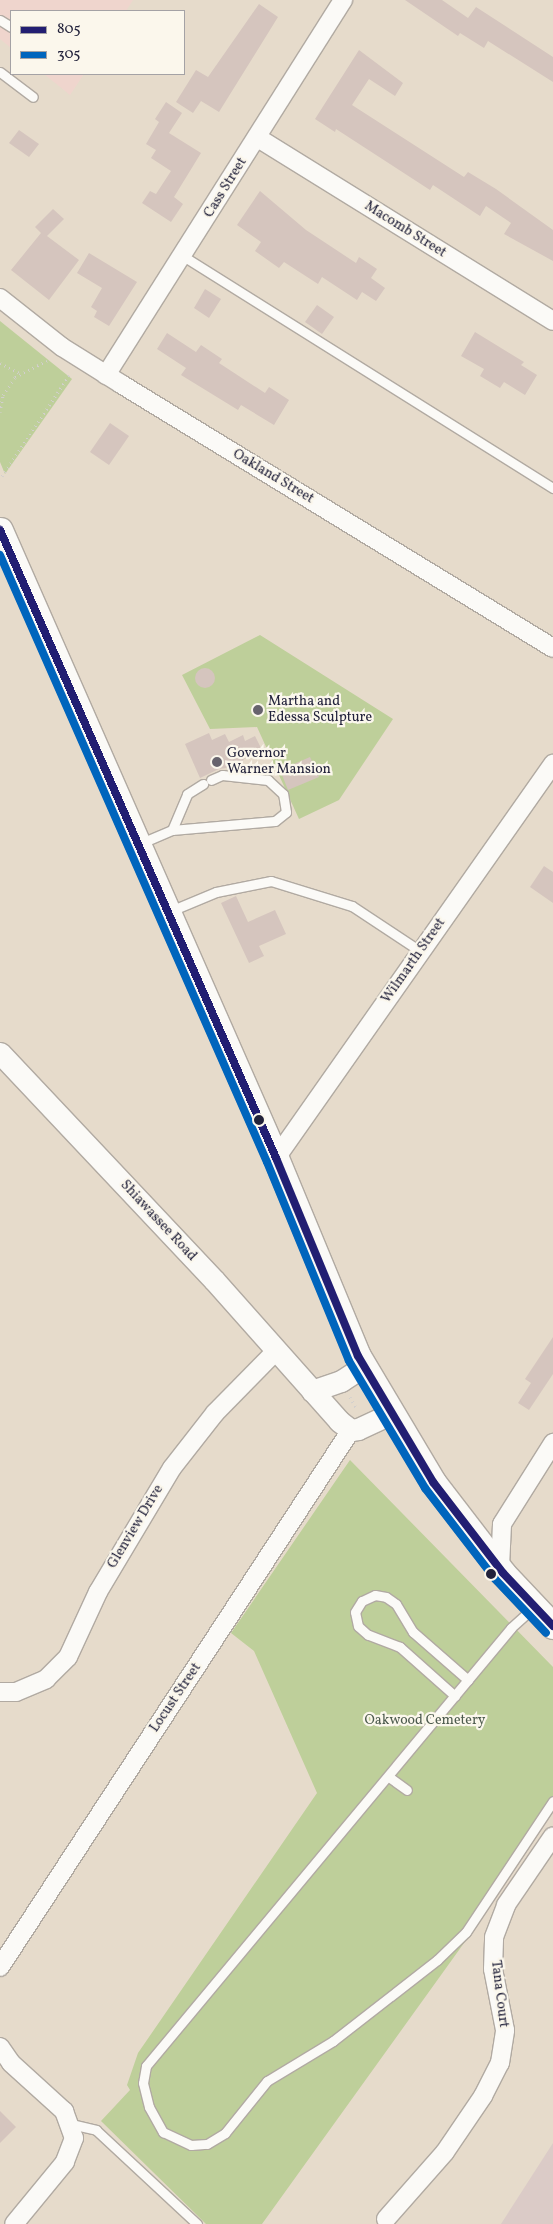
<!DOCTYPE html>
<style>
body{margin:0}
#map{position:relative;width:553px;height:2224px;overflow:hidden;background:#e6dbcb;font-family:Vollkorn,serif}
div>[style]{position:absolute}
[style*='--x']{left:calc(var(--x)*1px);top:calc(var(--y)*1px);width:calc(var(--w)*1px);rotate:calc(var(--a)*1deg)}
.built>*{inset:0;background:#efd5cd}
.industrial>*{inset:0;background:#dbcbc7}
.green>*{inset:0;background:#becf9a}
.building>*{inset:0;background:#d5c5be}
.round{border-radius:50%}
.path>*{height:3px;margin-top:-1.5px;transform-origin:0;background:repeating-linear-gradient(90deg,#d2cfcd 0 1px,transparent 0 5px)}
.roads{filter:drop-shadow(1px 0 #b1aaa2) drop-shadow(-1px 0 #b1aaa2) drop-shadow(0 1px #b1aaa2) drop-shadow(0 -1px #b1aaa2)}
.service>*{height:9px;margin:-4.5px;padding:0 4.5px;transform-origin:4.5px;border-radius:4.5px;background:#fbfaf7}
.minor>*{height:18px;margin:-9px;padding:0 9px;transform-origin:9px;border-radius:9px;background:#fbfaf7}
.tertiary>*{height:21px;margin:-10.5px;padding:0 10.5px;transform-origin:10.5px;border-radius:10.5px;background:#fbfaf7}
.secondary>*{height:25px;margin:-12.5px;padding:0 12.5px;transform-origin:12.5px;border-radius:12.5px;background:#fbfaf7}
.bus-1>*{height:8px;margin:-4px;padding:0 4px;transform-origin:4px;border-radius:4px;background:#221e72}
.bus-2>*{height:8px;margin:-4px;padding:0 4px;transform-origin:4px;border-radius:4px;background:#0065bd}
.dots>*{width:14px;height:14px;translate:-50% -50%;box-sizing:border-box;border:2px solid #fbf7ec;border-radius:50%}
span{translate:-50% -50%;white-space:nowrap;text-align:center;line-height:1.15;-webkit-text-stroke:4.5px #fbf7ec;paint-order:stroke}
.street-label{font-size:14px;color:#22223b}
.poi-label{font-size:14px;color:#22223b}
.left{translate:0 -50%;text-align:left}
.park-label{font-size:14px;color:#4d5b4e}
.legend{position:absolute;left:10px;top:10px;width:175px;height:65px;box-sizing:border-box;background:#fbf7ec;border:1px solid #a4a2a5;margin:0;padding:6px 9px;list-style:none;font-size:15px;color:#22223b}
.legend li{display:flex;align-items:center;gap:10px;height:25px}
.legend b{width:25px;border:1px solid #a4a2a5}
</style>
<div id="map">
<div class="built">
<i style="clip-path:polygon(0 0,133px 0,126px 11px,11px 11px,11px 48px,0 39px)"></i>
<i style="clip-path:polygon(44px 74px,84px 74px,70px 95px)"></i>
</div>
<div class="industrial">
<i style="clip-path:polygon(553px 2143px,553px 2224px,501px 2224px)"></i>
</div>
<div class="green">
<i style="clip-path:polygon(0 321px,72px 379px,5px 474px,0 462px)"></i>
<i style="clip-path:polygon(260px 635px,393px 719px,339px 800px,299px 819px,257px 727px,210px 729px,182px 675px)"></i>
<i style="clip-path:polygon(350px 1460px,553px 1667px,553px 1811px,477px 1925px,262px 2224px,206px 2224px,101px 2121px,130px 2090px,127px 2085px,138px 2053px,317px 1793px,254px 1651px,231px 1633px)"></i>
</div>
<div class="building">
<i style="clip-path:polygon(405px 0,442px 0,468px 18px,476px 7px,553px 57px,553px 82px,488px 41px,484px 48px,460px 33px,458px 36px)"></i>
<i style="clip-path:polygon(259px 4px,278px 17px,219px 112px,201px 101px,193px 113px,176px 102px,196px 70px,208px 77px)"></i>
<i style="clip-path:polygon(359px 50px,403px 83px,395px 96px,369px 79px,352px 105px,464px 177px,468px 172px,496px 189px,553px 230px,553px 261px,504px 234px,511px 223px,486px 206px,480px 216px,433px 185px,430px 190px,336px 129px,335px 132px,315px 119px)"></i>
<i style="clip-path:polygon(166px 102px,182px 113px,169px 133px,201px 153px,174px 197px,183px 204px,171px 222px,142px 203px,150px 191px,156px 194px,171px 171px,151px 158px,156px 150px,146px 144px,159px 122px,155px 119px)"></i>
<i style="clip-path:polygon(19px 130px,39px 144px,29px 157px,9px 143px)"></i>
<i style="clip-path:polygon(260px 191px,306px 230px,356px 263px,359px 257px,377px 269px,371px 278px,385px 288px,376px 301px,362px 292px,357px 300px,322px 277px,318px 284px,284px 262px,279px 268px,255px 251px,261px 242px,237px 225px)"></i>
<i style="clip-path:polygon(53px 209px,64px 219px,47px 236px,79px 260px,49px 300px,11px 270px,41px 233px,35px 227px)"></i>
<i style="clip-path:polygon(89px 253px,137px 282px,109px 326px,94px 317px,97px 311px,91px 307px,102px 288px,77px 273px)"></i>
<i style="clip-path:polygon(205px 289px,221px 299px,209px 318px,194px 308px)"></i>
<i style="clip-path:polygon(317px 305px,334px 317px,322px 334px,305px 322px)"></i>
<i style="clip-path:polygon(475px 332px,524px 362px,521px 365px,537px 375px,525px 395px,504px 382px,500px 388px,480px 376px,484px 369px,461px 356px)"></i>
<i style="clip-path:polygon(167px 333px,196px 352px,201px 345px,222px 359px,219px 363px,265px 393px,269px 387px,289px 400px,274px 425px,241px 405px,238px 410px,181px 375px,186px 368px,157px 349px)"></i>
<i style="clip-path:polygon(110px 423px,129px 436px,109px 465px,90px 452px)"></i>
<i class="round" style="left:195px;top:668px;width:20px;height:20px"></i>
<i style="clip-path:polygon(209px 733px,212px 740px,225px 734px,229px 742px,243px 735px,245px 741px,255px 736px,262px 750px,244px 759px,239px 766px,219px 769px,200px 778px,185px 744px)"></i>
<i style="clip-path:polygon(310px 757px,319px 777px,288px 790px,280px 770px)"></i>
<i style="clip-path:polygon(544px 866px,553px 872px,553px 903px,530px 887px)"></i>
<i style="clip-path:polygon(236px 896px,248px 922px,275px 910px,286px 934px,259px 946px,264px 956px,249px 963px,221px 903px)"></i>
<i style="clip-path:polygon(553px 1337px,553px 1374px,529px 1410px,518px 1403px,531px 1383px,525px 1379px)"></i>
<i style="clip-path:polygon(0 2111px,16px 2127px,0 2143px)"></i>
</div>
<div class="path">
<i style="--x:0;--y:363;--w:22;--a:27"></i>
<i style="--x:0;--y:412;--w:17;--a:-80"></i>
<i style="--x:3;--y:395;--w:22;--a:-56"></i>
<i style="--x:15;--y:377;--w:36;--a:-27"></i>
<i style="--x:2;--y:476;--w:123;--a:-56.3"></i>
<i style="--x:350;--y:1397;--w:14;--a:60"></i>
</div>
<div class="roads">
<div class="service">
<i style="--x:0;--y:20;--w:13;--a:32"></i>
<i style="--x:0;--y:72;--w:41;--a:37.1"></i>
<i style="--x:183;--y:256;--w:437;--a:32.1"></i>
<i style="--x:172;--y:830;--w:39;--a:-67"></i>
<i style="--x:187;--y:794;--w:19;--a:-32"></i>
<i style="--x:139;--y:844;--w:36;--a:-23"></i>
<i style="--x:172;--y:830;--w:103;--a:-5"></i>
<i style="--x:275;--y:821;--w:14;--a:-39"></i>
<i style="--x:286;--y:812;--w:18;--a:-99"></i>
<i style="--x:283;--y:794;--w:21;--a:-137"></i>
<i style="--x:268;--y:780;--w:46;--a:-173.8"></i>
<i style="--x:222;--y:775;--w:12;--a:156"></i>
<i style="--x:168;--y:912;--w:52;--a:-22.6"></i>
<i style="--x:216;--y:892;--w:56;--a:-11.3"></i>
<i style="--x:271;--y:881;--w:85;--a:17.2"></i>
<i style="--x:352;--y:906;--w:82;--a:33.5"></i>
<i style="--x:534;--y:1607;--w:31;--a:138"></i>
<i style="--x:511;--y:1628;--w:570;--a:129.81"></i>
<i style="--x:146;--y:2066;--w:17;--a:100"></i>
<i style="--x:143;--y:2083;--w:25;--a:76"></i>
<i style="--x:149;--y:2107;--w:29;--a:61"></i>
<i style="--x:163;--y:2132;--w:31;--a:25"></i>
<i style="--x:191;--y:2145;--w:16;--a:-4"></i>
<i style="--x:207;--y:2144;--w:21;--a:-31"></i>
<i style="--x:225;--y:2133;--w:67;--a:-51.1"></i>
<i style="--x:267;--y:2081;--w:77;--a:-31.2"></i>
<i style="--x:333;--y:2041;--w:132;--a:-37.9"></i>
<i style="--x:437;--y:1960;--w:40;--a:-44"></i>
<i style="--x:466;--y:1932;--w:157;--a:-56.4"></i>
<i style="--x:455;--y:1696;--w:74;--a:-138.3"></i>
<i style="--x:400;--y:1647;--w:34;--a:-159"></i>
<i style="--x:368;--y:1635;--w:13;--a:-138"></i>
<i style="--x:358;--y:1626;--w:14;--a:-102"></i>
<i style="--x:355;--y:1612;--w:13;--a:-58"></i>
<i style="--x:362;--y:1601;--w:14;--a:-25"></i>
<i style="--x:375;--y:1595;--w:11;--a:10"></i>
<i style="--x:386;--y:1597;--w:12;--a:35"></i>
<i style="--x:396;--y:1604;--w:33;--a:59"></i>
<i style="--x:413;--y:1632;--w:73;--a:41.1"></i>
<i style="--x:389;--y:1777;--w:22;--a:36"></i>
<i style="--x:71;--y:2124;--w:26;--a:13"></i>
<i style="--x:96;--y:2130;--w:138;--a:42.9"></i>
</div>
<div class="minor">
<i style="--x:258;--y:138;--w:347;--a:31.8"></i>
<i style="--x:0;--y:298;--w:79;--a:38.3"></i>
<i style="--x:62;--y:347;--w:70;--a:32.1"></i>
<i style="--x:121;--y:384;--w:506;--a:31.43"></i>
<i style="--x:106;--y:375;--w:444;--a:-57.7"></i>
<i style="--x:276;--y:1158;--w:482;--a:-54.9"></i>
<i style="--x:500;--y:1567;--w:43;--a:-87.3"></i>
<i style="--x:502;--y:1524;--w:96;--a:-57.8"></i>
<i style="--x:0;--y:1692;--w:16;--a:0"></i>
<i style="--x:16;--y:1692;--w:33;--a:-23"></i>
<i style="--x:46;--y:1679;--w:31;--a:-45"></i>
<i style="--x:68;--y:1657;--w:72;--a:-65.2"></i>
<i style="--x:98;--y:1592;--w:144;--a:-59.2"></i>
<i style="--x:172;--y:1468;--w:70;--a:-52"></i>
<i style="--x:215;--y:1413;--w:87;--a:-45.5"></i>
<i style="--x:0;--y:1967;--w:642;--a:-56.83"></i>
<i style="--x:0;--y:2047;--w:19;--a:55"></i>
<i style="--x:11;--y:2063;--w:72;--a:42.2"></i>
<i style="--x:64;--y:2111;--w:29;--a:70"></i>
<i style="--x:74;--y:2138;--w:26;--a:111"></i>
<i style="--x:65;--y:2162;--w:80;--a:129.4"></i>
<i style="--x:386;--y:2219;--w:89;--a:-48.6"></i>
<i style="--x:445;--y:2152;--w:68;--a:-55.8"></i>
<i style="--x:483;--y:2096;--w:37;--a:-63"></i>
<i style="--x:500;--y:2063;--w:33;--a:-81"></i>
<i style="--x:505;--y:2030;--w:62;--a:-101.1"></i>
<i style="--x:493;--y:1969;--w:32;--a:-88"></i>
<i style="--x:494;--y:1937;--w:34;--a:-69"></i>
<i style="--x:506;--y:1905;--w:83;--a:-55.7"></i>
</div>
<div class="tertiary">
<i style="--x:0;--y:1053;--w:312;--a:46.7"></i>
<i style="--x:214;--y:1280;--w:188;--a:48.4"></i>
<i style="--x:339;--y:1421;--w:15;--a:37"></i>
<i style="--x:351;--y:1430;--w:7;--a:-8"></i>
<i style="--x:358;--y:1429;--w:35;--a:-25"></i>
<i style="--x:312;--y:1391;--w:31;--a:-19"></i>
<i style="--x:341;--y:1381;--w:27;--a:-33"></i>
</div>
<div class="secondary">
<i style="--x:0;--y:530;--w:686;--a:66.27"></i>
<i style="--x:276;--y:1158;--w:214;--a:67.5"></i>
<i style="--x:358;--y:1356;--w:147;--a:59.2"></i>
<i style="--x:433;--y:1482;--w:115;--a:52.4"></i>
<i style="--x:503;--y:1573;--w:73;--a:46.7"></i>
</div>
</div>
<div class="bus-1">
<i style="--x:0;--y:530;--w:686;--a:66.27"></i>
<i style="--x:276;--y:1158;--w:214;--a:67.5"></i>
<i style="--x:358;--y:1356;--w:147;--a:59.2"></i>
<i style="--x:433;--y:1482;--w:115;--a:52.4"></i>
<i style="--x:503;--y:1573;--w:73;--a:46.7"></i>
</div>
<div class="bus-2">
<i style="--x:0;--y:555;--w:663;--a:66.26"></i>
<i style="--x:267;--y:1162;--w:215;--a:67.6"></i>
<i style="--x:349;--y:1361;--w:148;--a:59.1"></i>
<i style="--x:425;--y:1488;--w:115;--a:52.4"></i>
<i style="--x:495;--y:1579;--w:74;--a:46.6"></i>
</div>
<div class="dots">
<i style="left:258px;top:710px;background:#67636d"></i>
<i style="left:217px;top:762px;background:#67636d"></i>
<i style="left:259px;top:1120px;background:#22223b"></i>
<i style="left:491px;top:1574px;background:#22223b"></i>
</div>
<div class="street-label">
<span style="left:226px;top:188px;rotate:-58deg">Cass Street</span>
<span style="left:405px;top:230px;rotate:32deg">Macomb Street</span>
<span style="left:273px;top:477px;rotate:31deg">Oakland Street</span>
<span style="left:414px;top:961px;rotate:-55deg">Wilmarth Street</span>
<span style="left:158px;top:1221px;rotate:47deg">Shiawassee Road</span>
<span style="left:136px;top:1527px;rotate:-59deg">Glenview Drive</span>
<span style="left:176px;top:1698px;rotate:-56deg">Locust Street</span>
<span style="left:499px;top:1994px;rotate:83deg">Tana Court</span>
</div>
<div class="poi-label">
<span class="left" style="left:268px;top:710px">Martha and<br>Edessa Sculpture</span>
<span class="left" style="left:227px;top:762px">Governor<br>Warner Mansion</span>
</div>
<div class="park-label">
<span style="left:425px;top:1721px">Oakwood Cemetery</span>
</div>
<ul class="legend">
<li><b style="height:6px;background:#221e72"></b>805</li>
<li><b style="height:6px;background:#0065bd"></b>305</li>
</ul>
</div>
